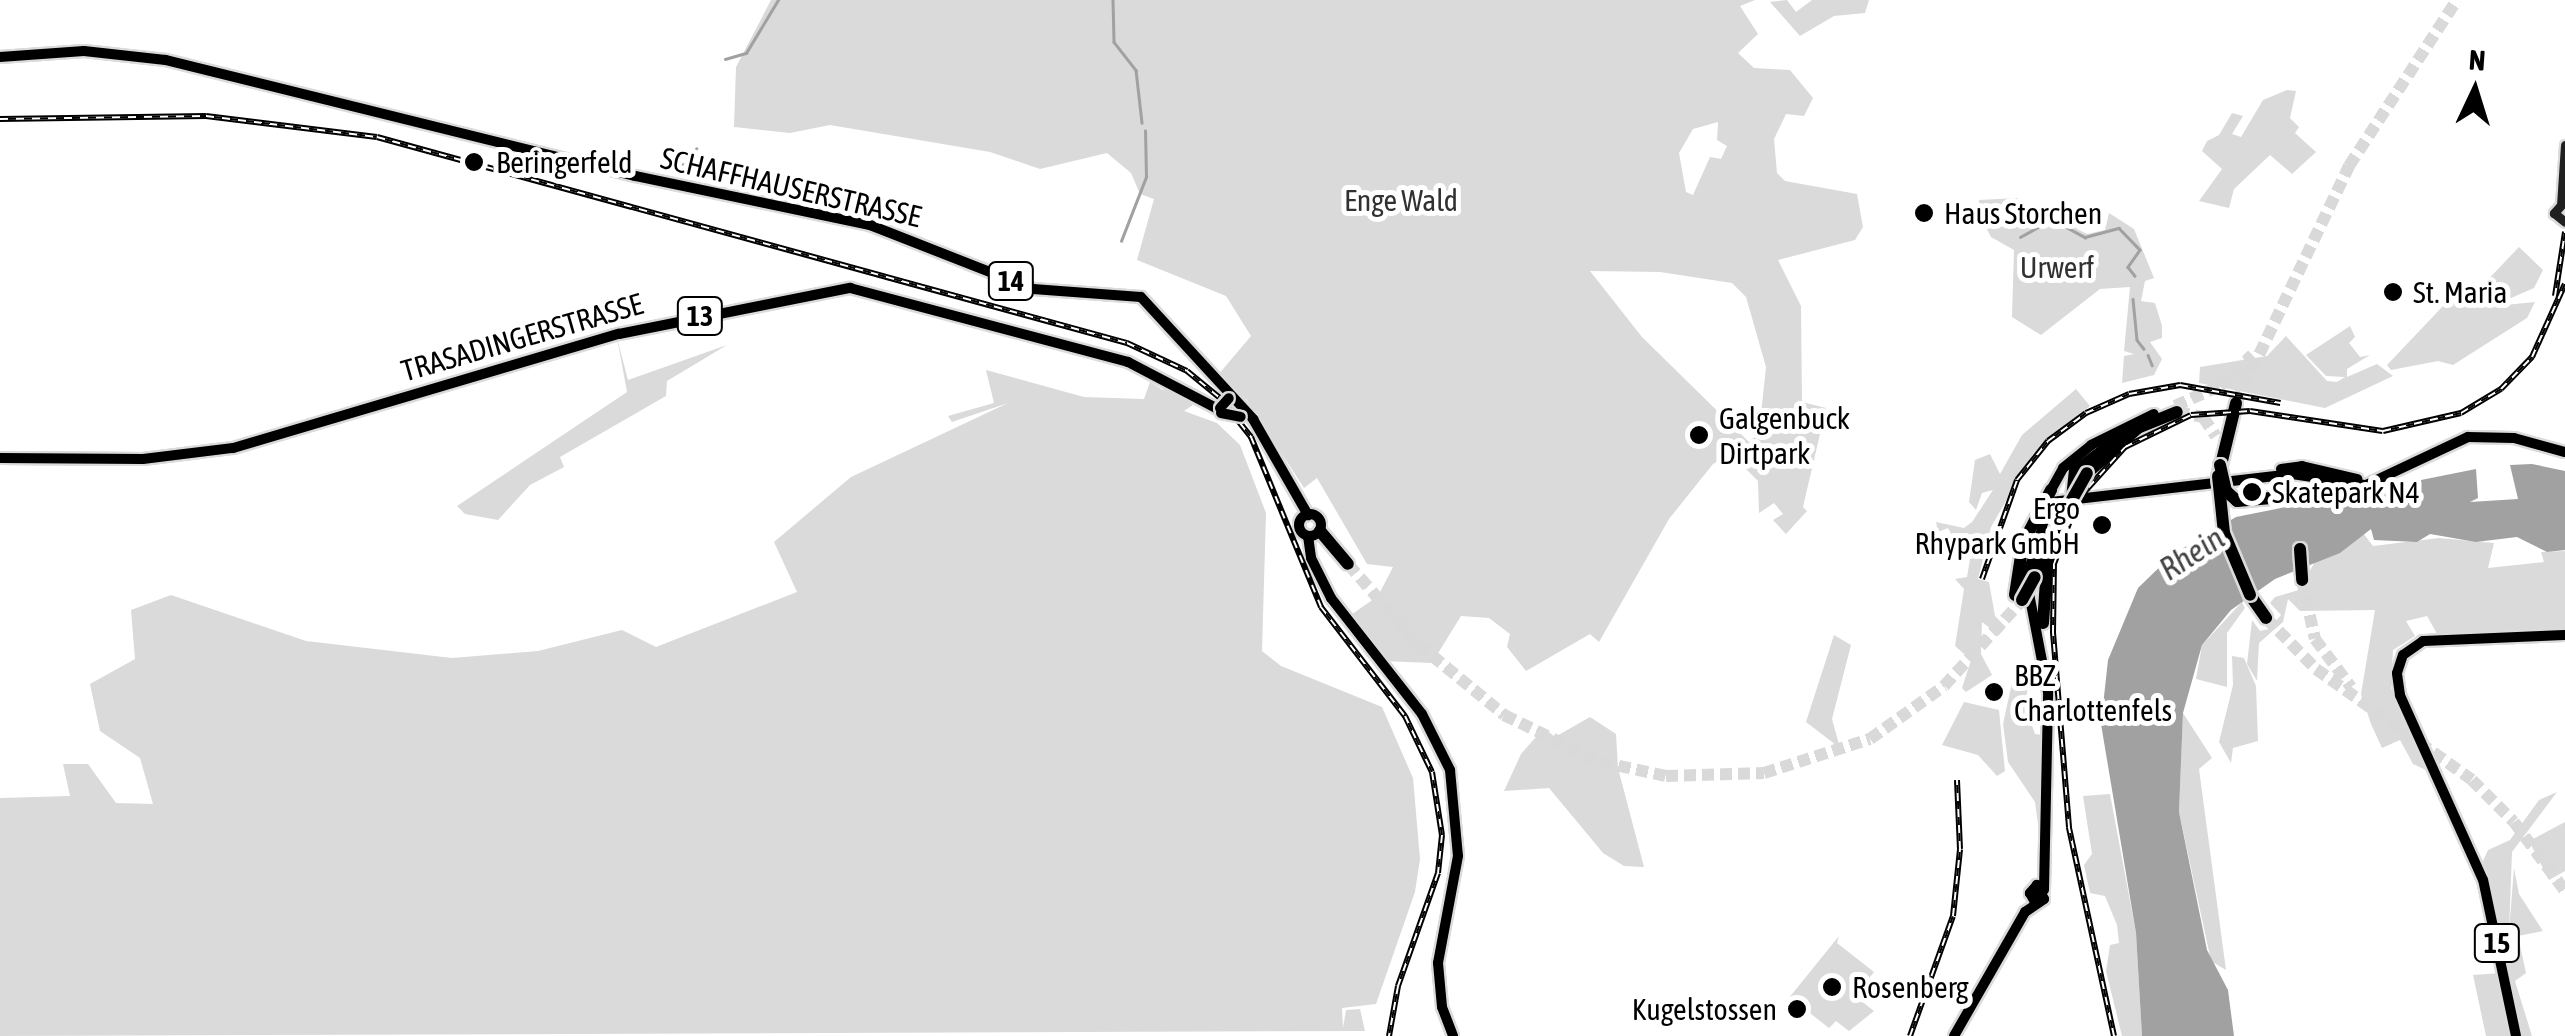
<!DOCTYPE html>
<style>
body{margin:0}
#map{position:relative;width:2565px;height:1036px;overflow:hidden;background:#fff;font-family:"Asap Condensed",sans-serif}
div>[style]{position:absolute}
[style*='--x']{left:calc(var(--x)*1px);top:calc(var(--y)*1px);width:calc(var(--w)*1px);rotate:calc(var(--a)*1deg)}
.green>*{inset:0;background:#dadada}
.water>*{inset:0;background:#a1a1a1}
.stream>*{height:2.5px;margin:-1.25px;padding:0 1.25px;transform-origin:1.25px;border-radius:1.25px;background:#a1a1a1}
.highway-tunnel>*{height:12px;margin-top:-6px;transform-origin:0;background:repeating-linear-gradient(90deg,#d9d9d9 0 12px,transparent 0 18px)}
.roads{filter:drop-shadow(2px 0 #dbdbdb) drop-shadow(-2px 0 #dbdbdb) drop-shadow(0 2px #dbdbdb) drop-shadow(0 -2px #dbdbdb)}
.secondary>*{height:9px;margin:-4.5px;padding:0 4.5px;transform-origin:4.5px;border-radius:4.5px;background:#202020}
.primary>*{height:10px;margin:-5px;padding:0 5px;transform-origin:5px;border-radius:5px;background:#000}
.primary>.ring{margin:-5px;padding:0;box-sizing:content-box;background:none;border:10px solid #000;border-radius:50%}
.highway>*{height:12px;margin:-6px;padding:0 6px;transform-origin:6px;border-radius:6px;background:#000}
.rail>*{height:6px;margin-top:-3px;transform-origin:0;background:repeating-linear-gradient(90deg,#fff 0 8px,#000 0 16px);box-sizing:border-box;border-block:2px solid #000}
.bridges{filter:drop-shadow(2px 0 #dbdbdb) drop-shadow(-2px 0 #dbdbdb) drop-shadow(0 2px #dbdbdb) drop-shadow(0 -2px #dbdbdb)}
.primary-bridge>*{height:10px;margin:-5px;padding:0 5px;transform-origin:5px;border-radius:5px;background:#000}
.highway-bridge>*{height:12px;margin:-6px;padding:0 6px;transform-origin:6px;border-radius:6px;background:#000}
.dots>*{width:28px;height:28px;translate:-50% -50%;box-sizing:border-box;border:5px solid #fff;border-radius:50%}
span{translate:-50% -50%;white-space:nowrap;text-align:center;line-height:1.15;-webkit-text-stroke:10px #fff;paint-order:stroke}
.shield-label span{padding:2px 8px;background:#fff;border:2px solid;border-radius:8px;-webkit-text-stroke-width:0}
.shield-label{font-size:28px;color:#000;font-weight:700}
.poi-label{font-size:30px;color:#000}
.left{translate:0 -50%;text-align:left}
.right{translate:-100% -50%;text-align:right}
.street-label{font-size:30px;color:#000}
.park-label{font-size:30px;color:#313131}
.water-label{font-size:32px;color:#424242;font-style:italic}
.north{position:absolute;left:2425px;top:40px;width:100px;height:100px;-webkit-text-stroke:8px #fff;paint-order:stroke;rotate:4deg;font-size:28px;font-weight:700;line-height:40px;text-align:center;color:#000}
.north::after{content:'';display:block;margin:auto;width:35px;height:45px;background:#000;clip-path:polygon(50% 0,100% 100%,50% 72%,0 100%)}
</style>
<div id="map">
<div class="green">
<i style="clip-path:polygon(evenodd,771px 0,1755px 0,1740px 6px,1758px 34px,1738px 53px,1754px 68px,1790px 70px,1813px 98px,1804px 116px,1786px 114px,1774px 139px,1777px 173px,1785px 181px,1857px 194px,1863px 227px,1855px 240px,1778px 260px,1801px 306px,1802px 402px,1826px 408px,1803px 507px,1807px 511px,1786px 534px,1773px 520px,1783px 514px,1774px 503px,1759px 513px,1758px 481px,1731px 454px,1713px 464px,1669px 519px,1599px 642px,1590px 634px,1526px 671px,1507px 647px,1510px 634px,1489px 618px,1461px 616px,1432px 663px,1382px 661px,1348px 617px,1378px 596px,1393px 567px,1367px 564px,1317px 478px,1304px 488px,1247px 400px,1218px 375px,1251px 336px,1226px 296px,1137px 260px,1154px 199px,1140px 194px,1131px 173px,1107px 153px,1040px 169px,990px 152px,830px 125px,790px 133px,734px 127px,736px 67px,771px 0,1718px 122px,1717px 140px,1727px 146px,1721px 159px,1710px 157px,1693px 195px,1686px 192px,1679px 153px,1693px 129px,1718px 122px,771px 0,1590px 271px,1660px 272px,1732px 283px,1746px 297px,1766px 367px,1759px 433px,1749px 442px,1642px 337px,1590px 271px)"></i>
<i style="clip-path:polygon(1787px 0,1796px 12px,1812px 0,1869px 0,1865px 13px,1834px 16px,1800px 36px,1770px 2px)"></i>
<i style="clip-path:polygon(2287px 90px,2296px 91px,2290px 118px,2299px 127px,2295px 133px,2316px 152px,2292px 174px,2270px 155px,2234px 189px,2229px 208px,2199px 201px,2222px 169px,2202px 151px,2207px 141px,2219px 135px,2232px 113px,2243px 116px,2232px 134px,2241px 137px,2263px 100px)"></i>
<i style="clip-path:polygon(2017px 198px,2025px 219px,2083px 209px,2077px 229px,2087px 234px,2105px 230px,2109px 213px,2134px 229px,2154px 278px,2145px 281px,2141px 301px,2155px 303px,2162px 326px,2162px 338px,2150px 342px,2162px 359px,2154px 375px,2122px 383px,2124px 356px,2134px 354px,2124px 351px,2130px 287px,2100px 289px,2041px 335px,2012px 317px,2014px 250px,1991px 237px,1978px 212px,1979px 200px)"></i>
<i style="clip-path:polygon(2519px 247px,2543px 270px,2534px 288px,2511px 298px,2481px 287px)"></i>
<i style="clip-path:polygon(2462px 286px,2505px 305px,2535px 302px,2527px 318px,2453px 365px,2438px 361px,2391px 370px,2387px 365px)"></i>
<i style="clip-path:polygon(2350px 326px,2355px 337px,2349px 343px,2360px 357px,2370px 355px,2347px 369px,2347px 377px,2377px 364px,2393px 376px,2325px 408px,2199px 383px,2200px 367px,2267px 356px,2286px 336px,2327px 381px,2337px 382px,2345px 377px,2326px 376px,2306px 355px)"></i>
<i style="clip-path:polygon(617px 338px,628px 380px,727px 345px,667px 381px,666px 396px,560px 457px,564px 467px,530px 485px,498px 520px,465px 514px,457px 506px,627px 392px)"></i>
<i style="clip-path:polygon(986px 370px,1084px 397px,1144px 399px,1150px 382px,1163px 390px,1166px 385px,1193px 405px,1184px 411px,1217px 423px,1240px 445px,1266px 513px,1262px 651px,1281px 666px,1382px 707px,1413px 778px,1420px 859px,1415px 892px,1376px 1004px,1342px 1008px,1343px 1028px,1346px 1010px,1360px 1009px,1365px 1031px,0 1036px,0 798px,70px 796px,63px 764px,88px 764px,116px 803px,153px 804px,140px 758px,100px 731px,90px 684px,135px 659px,131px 610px,171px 595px,306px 641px,452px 658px,538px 651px,622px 630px,656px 647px,797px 592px,774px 542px,851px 477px,1008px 403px,952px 422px,948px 416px,994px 403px)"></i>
<i style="clip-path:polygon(2076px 389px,2090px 406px,2033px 454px,1991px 527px,1978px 579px,1989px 582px,1995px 616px,2006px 627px,1999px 635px,1982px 622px,1981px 654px,1992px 675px,1966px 692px,1962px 688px,1971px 660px,1955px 646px,1964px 589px,1955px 579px,1967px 577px,1970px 559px,1982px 556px,1980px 539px,1970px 534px,1957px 545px,1948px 528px,1938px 532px,1936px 522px,1964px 528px,1972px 522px,1993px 490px,1982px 493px,1976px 510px,1969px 502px,1975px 460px,1990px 454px,2000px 474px,2022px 435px)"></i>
<i style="clip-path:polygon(2363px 533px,2373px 546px,2439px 538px,2494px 543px,2488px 568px,2544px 562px,2541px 552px,2565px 551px,2565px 635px,2440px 639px,2427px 616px,2406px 621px,2415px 636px,2393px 650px,2391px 688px,2426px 770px,2413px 764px,2400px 740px,2382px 748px,2371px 724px,2361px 694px,2375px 610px,2300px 611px,2288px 599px,2283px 622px,2259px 643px,2257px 681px,2247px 664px,2252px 620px,2260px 631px,2269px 629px,2281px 615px,2270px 603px,2275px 597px,2299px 590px,2316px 560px,2339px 553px)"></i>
<i style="clip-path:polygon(2242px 602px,2245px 608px,2227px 633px,2227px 687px,2196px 679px,2202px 645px)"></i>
<i style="clip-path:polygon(1834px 635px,1851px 645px,1832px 719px,1840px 748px,1806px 722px)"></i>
<i style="clip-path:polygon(2232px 656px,2244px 658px,2256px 686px,2258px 741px,2233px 748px,2231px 763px,2219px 742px,2233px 685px)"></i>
<i style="clip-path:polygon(2031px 666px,2025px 706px,2035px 734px,2044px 735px,2041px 846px,2035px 802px,2008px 762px,2003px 724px,2015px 669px)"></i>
<i style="clip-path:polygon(1964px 702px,1999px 710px,2005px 771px,1997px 776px,1978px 755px,1942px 745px)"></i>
<i style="clip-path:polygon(2183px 713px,2212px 758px,2199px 769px,2226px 970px,2211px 961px,2179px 812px)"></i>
<i style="clip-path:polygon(1590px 717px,1616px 734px,1618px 768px,1644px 867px,1624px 866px,1603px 853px,1549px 788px,1504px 791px,1521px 754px,1544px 728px,1555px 737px)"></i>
<i style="clip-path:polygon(2557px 792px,2512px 852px,2509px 931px,2514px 868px,2519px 894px,2543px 931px,2518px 936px,2526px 973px,2515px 981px,2532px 1036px,2521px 1036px,2483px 861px,2488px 850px,2510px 840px,2539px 800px)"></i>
<i style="clip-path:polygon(2110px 794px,2136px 933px,2142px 1036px,2122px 1036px,2106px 971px,2110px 945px,2119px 943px,2117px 925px,2105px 896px,2090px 893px,2084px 865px,2092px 854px,2083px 796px)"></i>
<i style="clip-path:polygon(2565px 822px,2565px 871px,2549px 880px,2529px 841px)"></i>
<i style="clip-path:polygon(1839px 936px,1837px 943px,1874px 972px,1855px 996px,1874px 1011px,1849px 1031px,1836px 1021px,1829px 1028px,1806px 1010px,1801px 1016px,1789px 1007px,1793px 999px,1784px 1004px)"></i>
<i style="clip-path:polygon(2501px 973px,2516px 1036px,2486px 1036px,2473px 975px)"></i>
</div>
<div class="water">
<i style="clip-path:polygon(2532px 464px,2565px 471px,2565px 550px,2547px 552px,2517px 537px,2476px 542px,2430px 534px,2417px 542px,2374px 540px,2371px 529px,2340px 553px,2275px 579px,2231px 610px,2202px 645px,2183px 713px,2179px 812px,2207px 950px,2228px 990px,2234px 1036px,2142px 1036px,2136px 933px,2101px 724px,2108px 660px,2138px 588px,2173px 554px,2236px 517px,2476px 469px,2478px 498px,2470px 502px,2518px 499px,2510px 465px)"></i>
</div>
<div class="stream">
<i style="--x:1113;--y:0;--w:42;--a:88.6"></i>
<i style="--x:1114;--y:42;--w:36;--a:52"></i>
<i style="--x:1136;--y:70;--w:53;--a:83.5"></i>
<i style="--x:725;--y:59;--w:22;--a:-16"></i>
<i style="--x:746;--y:53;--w:62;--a:-58.9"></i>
<i style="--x:657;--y:168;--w:28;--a:-8"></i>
<i style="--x:685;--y:164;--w:19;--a:-54"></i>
<i style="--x:2020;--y:237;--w:37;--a:-29"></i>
<i style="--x:2052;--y:219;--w:38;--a:29"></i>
<i style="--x:2085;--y:237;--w:35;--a:-15"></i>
<i style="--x:2119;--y:228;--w:30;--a:46"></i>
<i style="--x:2140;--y:250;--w:21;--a:125"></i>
<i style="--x:2128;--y:267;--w:11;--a:52"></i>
<i style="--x:1121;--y:241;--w:69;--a:-68.7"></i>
<i style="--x:1146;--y:177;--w:46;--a:-91.2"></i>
<i style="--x:2133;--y:299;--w:41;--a:84.4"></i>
<i style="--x:2137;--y:340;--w:11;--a:52"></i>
<i style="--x:2148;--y:355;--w:11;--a:68"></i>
</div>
<div class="highway-tunnel">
<i style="--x:2236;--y:403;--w:263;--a:-64.5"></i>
<i style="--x:2349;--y:166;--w:198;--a:-57"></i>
<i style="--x:2175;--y:406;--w:49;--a:-24"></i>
<i style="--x:2220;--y:386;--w:45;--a:-44.1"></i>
<i style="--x:2177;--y:412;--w:26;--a:11"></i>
<i style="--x:2203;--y:417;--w:23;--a:56"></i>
<i style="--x:1348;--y:564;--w:106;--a:48.8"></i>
<i style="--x:1418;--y:644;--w:112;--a:39.5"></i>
<i style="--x:1504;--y:715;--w:108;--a:25.9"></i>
<i style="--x:1601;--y:762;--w:66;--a:12.2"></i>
<i style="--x:1666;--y:776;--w:98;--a:-1.8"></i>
<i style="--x:1764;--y:773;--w:111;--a:-17.8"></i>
<i style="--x:1870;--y:739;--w:91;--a:-35.6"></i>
<i style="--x:1944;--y:686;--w:111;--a:-47.6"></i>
<i style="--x:2302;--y:580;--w:60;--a:77.6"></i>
<i style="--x:2315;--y:639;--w:60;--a:53.1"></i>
<i style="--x:2266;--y:618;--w:71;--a:45.6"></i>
<i style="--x:2316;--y:669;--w:191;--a:35.4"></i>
<i style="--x:2472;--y:780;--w:59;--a:45"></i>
<i style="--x:2514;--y:822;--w:86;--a:53.5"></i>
</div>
<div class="roads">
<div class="secondary">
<i style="--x:2565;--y:145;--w:60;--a:93.8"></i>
<i style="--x:2561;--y:205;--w:11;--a:131"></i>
<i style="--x:2554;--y:213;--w:14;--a:39"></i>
</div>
<div class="primary">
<i style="--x:0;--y:57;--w:84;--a:-4.1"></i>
<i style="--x:84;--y:51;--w:82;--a:6.3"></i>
<i style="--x:166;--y:60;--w:483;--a:13.9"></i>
<i style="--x:635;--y:176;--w:240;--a:11.8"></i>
<i style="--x:870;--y:225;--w:175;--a:21.4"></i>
<i style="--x:1033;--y:289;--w:108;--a:4.2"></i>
<i style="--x:1141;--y:297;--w:166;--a:47.4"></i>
<i style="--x:1253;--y:419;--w:111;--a:60.2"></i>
<i style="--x:0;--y:458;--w:143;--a:0.4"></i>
<i style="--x:143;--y:459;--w:91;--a:-7"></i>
<i style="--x:233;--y:448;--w:402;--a:-16.5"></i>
<i style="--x:619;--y:334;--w:236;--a:-11.3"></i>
<i style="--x:850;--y:288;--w:288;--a:14.9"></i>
<i style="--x:1128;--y:362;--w:104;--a:27.6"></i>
<i style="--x:2281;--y:469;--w:21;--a:-8"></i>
<i style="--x:2302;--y:466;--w:57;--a:13.3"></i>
<i style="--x:2051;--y:490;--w:25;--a:-61"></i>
<i style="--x:2063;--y:468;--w:36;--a:-39"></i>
<i style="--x:2091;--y:445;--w:70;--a:-26.2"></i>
<i style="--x:2071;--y:498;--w:27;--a:-84"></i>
<i style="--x:2074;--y:471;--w:70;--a:-36.9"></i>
<i class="ring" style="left:1299px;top:514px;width:12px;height:12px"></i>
<i style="--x:1308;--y:536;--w:22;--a:82"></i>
<i style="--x:1311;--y:558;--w:45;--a:63.4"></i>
<i style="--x:1331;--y:598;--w:147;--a:51.9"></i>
<i style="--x:1422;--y:714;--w:63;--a:63.4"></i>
<i style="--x:1450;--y:770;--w:86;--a:84.7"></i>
<i style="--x:1458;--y:856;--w:109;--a:100.6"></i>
<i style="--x:1438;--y:963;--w:44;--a:84.8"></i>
<i style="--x:1442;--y:1007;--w:31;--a:69"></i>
<i style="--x:2035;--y:577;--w:64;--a:-74.7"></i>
<i style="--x:2044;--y:890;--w:198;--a:-88.8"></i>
<i style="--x:2048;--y:692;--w:116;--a:-100.9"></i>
<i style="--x:2026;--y:578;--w:80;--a:-71.8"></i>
<i style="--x:2051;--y:502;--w:243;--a:-6.6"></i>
<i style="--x:2292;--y:474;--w:75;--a:8.5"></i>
<i style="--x:2366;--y:485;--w:113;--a:-25.2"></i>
<i style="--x:2468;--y:437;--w:46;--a:1.2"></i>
<i style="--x:2514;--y:438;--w:53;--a:15.4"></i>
<i style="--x:1954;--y:1036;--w:143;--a:-60.2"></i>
<i style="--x:2025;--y:912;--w:23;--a:-34"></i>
<i style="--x:2044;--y:899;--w:16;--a:-117"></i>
<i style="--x:2037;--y:885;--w:11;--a:131"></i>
<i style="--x:2030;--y:893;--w:10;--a:61"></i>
<i style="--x:2516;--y:1036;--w:159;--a:-101.9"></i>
<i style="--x:2483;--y:880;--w:203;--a:-114.2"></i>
<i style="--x:2400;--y:695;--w:22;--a:-98"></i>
<i style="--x:2397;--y:673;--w:19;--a:-72"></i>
<i style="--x:2403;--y:655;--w:24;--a:-35"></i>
<i style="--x:2423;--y:641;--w:142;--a:-2.4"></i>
</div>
<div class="highway">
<i style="--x:2135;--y:429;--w:45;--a:-22"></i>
<i style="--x:2087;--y:473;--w:69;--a:-41.5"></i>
<i style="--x:2219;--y:473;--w:72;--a:-76.3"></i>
<i style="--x:1320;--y:531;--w:43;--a:49.7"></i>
<i style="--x:2300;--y:549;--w:31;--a:86"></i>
<i style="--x:2015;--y:595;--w:53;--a:-81.3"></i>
<i style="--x:2023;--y:543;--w:60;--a:-62.2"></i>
<i style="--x:2250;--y:595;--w:28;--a:55"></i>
<i style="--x:2043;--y:623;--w:70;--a:-85.9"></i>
</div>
</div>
<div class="rail">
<i style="--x:0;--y:119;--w:206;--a:-0.8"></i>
<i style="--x:206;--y:116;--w:172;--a:7"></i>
<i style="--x:377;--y:137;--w:778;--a:15.36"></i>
<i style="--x:1127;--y:343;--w:66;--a:25"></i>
<i style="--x:1187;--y:371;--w:43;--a:39.3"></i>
<i style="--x:1220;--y:398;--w:50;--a:51.5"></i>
<i style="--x:1251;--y:437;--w:184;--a:67.6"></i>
<i style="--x:1321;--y:607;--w:138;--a:52.4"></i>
<i style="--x:1405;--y:716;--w:62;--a:64.3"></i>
<i style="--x:1432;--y:772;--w:64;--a:81"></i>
<i style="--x:1442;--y:835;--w:38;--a:96"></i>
<i style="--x:1438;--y:873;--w:120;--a:109.5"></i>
<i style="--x:1398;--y:986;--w:51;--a:100.2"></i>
<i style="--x:2555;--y:296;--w:65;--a:-81.1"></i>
<i style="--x:1982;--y:579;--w:105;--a:-70.5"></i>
<i style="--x:2017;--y:480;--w:50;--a:-51.5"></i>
<i style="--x:2048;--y:441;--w:47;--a:-36.4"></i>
<i style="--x:2086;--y:413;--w:47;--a:-23.8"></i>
<i style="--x:2129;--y:394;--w:52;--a:-10"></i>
<i style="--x:2180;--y:385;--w:102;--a:10.2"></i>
<i style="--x:1910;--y:1036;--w:127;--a:-70.3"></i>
<i style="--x:1953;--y:916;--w:67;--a:-84"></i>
<i style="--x:1960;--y:849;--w:69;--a:-92.5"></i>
<i style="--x:2114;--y:1036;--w:214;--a:-102.2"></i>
<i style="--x:2069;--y:827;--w:195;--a:-94.7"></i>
<i style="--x:2053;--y:633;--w:69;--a:-89.2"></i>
<i style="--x:2054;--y:564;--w:69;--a:-69.7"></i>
<i style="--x:2078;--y:499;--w:70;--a:-47.9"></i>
<i style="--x:2125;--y:447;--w:73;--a:-25.9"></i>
<i style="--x:2191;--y:415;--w:59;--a:-3.9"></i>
<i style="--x:2250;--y:411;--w:134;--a:8.6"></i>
<i style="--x:2383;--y:431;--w:80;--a:-13"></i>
<i style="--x:2461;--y:413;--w:47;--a:-31"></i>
<i style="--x:2501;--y:389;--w:45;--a:-45.9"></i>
<i style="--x:2532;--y:357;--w:80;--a:-65.7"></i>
</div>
<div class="bridges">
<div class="primary-bridge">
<i style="--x:1220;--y:408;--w:13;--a:-48"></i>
<i style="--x:1221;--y:413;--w:20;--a:11"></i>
</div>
<div class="highway-bridge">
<i style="--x:2220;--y:465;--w:27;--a:77"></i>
<i style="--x:2226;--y:491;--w:15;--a:42"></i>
<i style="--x:2237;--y:501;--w:57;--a:-5"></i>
<i style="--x:2218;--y:476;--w:57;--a:84"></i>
<i style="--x:2224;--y:533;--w:67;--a:67.2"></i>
<i style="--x:2055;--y:530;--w:65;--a:-60.7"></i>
<i style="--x:2022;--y:600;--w:26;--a:-61"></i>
</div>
</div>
<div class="dots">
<i style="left:474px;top:162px;background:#000"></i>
<i style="left:1924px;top:213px;background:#000"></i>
<i style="left:2393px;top:292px;background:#000"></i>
<i style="left:1699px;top:435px;background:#000"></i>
<i style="left:2252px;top:492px;background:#000"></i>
<i style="left:2102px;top:525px;background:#000"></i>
<i style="left:1994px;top:692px;background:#000"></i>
<i style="left:1832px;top:987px;background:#000"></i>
<i style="left:1797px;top:1009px;background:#000"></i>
</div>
<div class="shield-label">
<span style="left:1011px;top:281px">14</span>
<span style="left:700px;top:316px">13</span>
<span style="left:2497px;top:943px">15</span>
</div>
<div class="poi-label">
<span class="left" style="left:496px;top:162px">Beringerfeld</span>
<span class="left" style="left:1944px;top:213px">Haus Storchen</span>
<span class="left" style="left:2413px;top:292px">St. Maria</span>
<span class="left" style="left:1719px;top:435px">Galgenbuck<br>Dirtpark</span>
<span class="left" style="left:2272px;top:492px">Skatepark N4</span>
<span class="right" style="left:2080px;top:525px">Ergo<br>Rhypark GmbH</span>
<span class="left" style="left:2014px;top:692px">BBZ<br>Charlottenfels</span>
<span class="left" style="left:1852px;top:987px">Rosenberg</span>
<span class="right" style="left:1777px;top:1009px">Kugelstossen</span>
</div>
<div class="street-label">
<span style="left:791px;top:187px;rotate:13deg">SCHAFFHAUSERSTRASSE</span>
<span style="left:522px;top:337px;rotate:-16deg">TRASADINGERSTRASSE</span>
</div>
<div class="park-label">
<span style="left:1401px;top:200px">Enge Wald</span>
<span style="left:2057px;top:267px">Urwerf</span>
</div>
<div class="water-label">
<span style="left:2192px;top:554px;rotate:-33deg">Rhein</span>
</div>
<div class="north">N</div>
</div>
